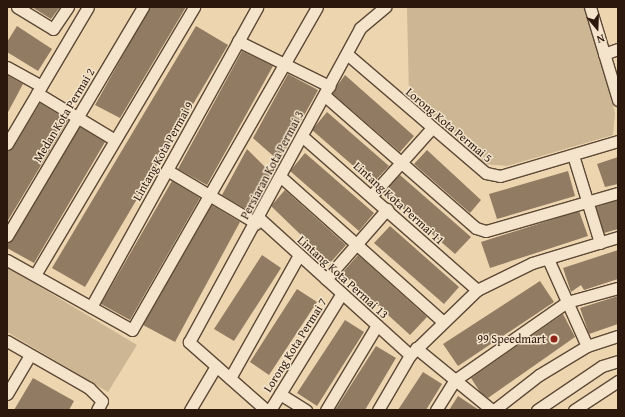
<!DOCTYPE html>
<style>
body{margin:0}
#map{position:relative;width:625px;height:417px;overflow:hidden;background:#edd6af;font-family:"Gentium Book Plus",serif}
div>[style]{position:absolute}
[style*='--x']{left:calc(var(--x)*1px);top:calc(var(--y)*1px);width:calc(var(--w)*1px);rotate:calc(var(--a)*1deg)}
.green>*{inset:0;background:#ccb694}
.building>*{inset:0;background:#917b62}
.roads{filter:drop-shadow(1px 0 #5d4836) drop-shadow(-1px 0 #5d4836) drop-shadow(0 1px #5d4836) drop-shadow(0 -1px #5d4836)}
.minor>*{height:11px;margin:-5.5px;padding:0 5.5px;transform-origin:5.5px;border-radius:5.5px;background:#f3e4cb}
.dots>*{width:11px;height:11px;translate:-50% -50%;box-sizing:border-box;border:2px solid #f3e4cb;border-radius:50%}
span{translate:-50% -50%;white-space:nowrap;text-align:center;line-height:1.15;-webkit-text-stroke:3px #f3e4cb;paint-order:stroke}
.street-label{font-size:12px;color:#2d180e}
.poi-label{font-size:12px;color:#2d180e}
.right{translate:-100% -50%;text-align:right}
.frame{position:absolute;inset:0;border:8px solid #2d180e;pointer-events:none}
.north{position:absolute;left:577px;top:8px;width:40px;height:40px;-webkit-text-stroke:3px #f3e4cb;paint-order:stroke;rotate:161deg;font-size:11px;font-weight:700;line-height:16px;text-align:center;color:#2d180e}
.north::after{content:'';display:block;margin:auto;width:14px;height:18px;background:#2d180e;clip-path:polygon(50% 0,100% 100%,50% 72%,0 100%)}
</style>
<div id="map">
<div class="green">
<i style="clip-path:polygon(585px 7px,615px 113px,613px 135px,507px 166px,484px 164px,409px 96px,407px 8px)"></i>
<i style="clip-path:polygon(7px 267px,137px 345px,108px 392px,7px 332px)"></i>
</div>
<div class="building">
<i style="clip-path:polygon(32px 7px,60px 7px,51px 19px)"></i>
<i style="clip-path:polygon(150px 7px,186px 7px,120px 118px,95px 105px)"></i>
<i style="clip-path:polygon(17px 26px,52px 49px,38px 71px,7px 52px,7px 42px)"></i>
<i style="clip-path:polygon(196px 26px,228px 45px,85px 287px,52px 268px)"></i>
<i style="clip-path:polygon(242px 51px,273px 66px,207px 185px,178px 169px)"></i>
<i style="clip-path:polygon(288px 74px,318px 90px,279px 161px,253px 138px)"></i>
<i style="clip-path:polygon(7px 75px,23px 84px,7px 114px)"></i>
<i style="clip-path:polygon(345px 75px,414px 136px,400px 152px,332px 93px)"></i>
<i style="clip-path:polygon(40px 103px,68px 120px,7px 222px,7px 151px,13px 148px)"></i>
<i style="clip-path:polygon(327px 112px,389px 166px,373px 183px,312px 130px)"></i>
<i style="clip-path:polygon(80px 127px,105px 142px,34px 263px,7px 248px,7px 243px,13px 240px)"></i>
<i style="clip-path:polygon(247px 149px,272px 174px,251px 212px,222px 195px)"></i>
<i style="clip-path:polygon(427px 150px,481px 200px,470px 213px,414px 164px)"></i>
<i style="clip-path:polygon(305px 153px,374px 213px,359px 231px,290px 171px)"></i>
<i style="clip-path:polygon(618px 157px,618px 184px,605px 187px,597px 164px)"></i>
<i style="clip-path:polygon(568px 171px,575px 196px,497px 219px,489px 194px)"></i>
<i style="clip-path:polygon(400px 175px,471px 237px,455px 254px,384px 192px)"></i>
<i style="clip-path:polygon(172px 181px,200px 198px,130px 320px,101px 304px)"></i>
<i style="clip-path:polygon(285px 190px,346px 245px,330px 263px,271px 206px)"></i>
<i style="clip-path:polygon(618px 200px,618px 229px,604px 233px,596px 207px)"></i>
<i style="clip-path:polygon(212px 205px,240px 222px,175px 342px,143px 325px)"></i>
<i style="clip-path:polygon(579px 211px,588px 236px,490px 268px,481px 242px)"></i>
<i style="clip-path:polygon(390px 226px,459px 287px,444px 304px,374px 243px)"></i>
<i style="clip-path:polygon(618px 250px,618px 279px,584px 290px,581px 285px,571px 292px,563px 268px)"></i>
<i style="clip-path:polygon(262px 255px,281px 268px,234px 341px,214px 329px)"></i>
<i style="clip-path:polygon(358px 255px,427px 317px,410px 335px,342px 273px)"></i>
<i style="clip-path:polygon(540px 281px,554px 302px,458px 366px,443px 344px)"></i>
<i style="clip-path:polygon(297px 289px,317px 302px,269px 375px,250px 362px)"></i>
<i style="clip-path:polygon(618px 296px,618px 324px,589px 334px,580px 308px)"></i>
<i style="clip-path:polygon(563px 314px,575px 337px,488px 398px,480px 392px,471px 378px)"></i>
<i style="clip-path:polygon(345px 320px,364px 332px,317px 406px,297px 393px)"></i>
<i style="clip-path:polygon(376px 346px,396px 358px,365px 410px,335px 410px)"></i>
<i style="clip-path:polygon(423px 372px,442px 384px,426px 410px,398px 410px)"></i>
<i style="clip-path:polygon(33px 378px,74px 401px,69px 410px,14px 410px)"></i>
<i style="clip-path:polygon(458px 396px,479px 410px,449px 410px)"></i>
</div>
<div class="roads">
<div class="minor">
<i style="--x:17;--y:7;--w:42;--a:31.4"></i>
<i style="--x:53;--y:29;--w:27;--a:-56"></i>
<i style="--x:590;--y:7;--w:97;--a:73.2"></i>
<i style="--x:238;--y:41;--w:102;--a:26.3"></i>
<i style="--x:347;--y:54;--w:183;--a:40.6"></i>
<i style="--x:486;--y:173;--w:14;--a:12"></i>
<i style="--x:500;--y:176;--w:123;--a:-16.5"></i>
<i style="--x:604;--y:54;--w:15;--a:-20"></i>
<i style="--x:7;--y:67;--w:39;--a:29"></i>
<i style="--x:37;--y:93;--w:91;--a:31.1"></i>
<i style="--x:324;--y:95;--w:202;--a:41.2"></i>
<i style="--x:476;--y:228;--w:10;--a:17"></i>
<i style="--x:486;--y:231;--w:137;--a:-16.1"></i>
<i style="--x:303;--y:137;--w:232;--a:41.3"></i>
<i style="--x:7;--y:144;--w:159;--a:-59.4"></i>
<i style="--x:573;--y:155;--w:92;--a:72.9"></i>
<i style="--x:167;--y:170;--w:104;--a:30.8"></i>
<i style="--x:281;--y:177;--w:216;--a:41.8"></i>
<i style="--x:372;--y:195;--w:89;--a:-48.2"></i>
<i style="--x:259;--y:218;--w:204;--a:42.2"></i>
<i style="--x:7;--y:236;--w:266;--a:-59.3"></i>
<i style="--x:548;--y:259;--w:95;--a:65.9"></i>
<i style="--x:7;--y:260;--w:143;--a:29.2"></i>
<i style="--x:132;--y:330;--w:372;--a:-60.2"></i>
<i style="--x:35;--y:275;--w:312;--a:-59.3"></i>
<i style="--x:326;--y:279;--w:93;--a:-48.9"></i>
<i style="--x:91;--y:307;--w:343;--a:-61"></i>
<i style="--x:7;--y:341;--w:95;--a:29.8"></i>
<i style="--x:89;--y:388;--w:18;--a:45"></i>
<i style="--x:102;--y:401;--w:10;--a:119"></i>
<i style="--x:416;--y:348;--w:98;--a:39.2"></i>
<i style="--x:230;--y:378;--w:141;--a:-60.7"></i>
<i style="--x:7;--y:394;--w:45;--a:-59.5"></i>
<i style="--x:280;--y:394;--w:31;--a:32"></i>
<i style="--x:190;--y:410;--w:51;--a:-59.4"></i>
<i style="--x:266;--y:410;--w:103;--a:-138.6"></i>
<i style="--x:189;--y:342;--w:358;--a:-61.4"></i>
<i style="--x:360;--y:28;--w:33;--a:-40"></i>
<i style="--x:270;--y:410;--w:137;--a:-58.4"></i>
<i style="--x:326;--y:410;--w:99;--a:-59"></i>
<i style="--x:378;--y:410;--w:64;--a:-59.8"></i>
<i style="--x:410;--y:355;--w:93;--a:-44.1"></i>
<i style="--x:477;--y:290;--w:61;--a:-26.1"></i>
<i style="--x:532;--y:263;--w:90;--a:-16.8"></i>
<i style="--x:436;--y:410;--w:36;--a:-58"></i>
<i style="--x:455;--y:380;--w:136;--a:-34.9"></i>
<i style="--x:567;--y:302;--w:53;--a:-15.4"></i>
<i style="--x:494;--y:410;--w:57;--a:-37.9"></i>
<i style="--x:539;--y:375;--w:56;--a:-31.1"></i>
<i style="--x:587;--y:346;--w:33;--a:-18"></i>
<i style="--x:537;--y:410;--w:78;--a:-34.1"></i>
<i style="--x:602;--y:366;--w:17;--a:-17"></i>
<i style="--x:574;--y:410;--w:53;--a:-33.4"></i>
</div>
</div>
<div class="dots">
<i style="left:554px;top:339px;background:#8f2418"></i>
</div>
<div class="street-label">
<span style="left:64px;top:115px;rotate:-59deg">Medan Kota Permai 2</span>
<span style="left:449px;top:125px;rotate:40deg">Lorong Kota Permai 5</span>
<span style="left:163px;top:151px;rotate:-61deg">Lintang Kota Permai 9</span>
<span style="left:272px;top:165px;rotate:-62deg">Persiaran Kota Permai 3</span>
<span style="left:399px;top:203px;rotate:42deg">Lintang Kota Permai 11</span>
<span style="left:343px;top:277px;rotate:42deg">Lintang Kota Permai 13</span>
<span style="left:295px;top:345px;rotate:-58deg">Lorong Kota Permai 7</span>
</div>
<div class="poi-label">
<span class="right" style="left:546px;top:339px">99 Speedmart</span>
</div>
<div class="frame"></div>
<div class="north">N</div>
</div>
